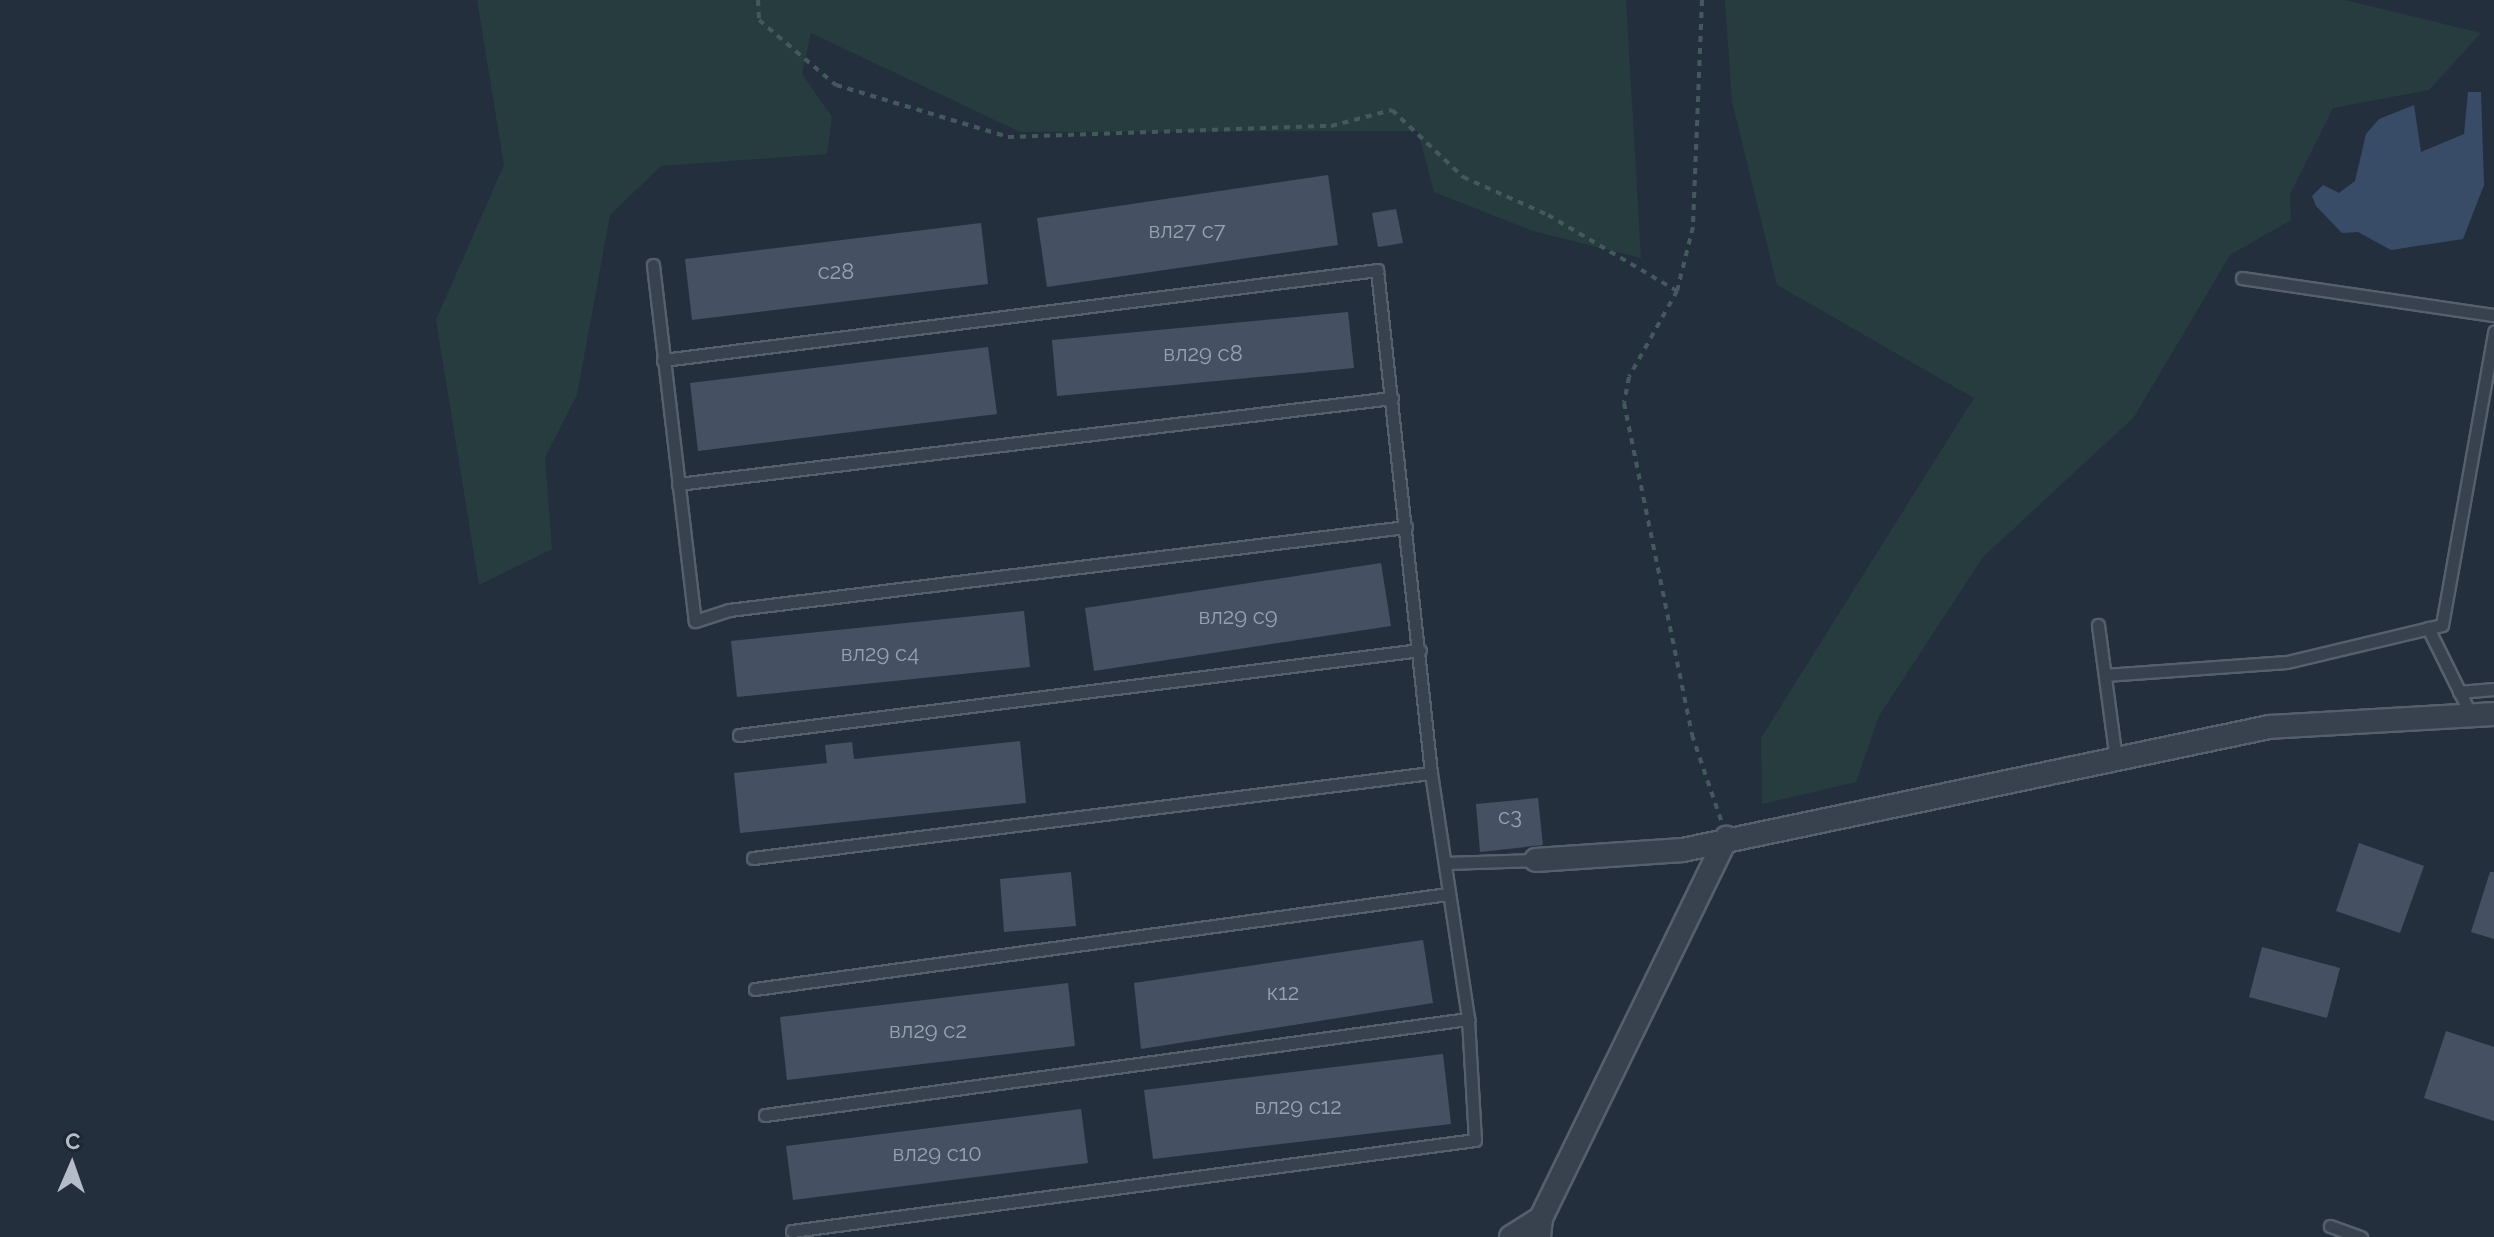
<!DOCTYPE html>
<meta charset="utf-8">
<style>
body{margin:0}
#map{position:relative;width:2494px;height:1237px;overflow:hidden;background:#242f3e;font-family:Raleway,sans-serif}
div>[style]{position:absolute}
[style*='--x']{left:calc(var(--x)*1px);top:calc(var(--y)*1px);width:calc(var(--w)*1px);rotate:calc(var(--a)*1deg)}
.green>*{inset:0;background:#263c3f}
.water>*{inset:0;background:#394c67}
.building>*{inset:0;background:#455162}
.path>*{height:4px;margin-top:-2px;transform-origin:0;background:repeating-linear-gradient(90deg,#44595c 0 6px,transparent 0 12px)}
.roads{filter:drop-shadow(2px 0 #565f6c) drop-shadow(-2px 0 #565f6c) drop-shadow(0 2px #565f6c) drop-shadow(0 -2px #565f6c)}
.lane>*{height:11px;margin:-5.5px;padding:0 5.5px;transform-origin:5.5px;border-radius:5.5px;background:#38414e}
.street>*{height:22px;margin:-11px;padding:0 11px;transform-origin:11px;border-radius:11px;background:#38414e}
span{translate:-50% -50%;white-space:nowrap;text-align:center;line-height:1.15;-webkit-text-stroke:6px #1d2633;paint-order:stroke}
.number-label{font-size:22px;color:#98a1af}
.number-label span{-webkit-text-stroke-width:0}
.north{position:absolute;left:32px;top:1125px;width:80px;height:80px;-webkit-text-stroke:6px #1d2633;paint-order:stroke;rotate:2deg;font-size:22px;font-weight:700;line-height:32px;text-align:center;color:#b4bcc9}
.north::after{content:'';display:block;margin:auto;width:28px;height:36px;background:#b4bcc9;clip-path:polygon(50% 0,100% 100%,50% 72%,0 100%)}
</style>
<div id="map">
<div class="green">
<i style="clip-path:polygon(477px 0,1626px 0,1641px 258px,1533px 231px,1434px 192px,1418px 131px,1020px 132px,811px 33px,802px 74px,832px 117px,827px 154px,661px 166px,610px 215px,577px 395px,545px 457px,552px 549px,479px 585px,436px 320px,504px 165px)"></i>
<i style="clip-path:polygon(1725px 0,2345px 0,2481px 33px,2429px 90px,2333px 108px,2290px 194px,2291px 220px,2230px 255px,2134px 417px,1983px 557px,1879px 716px,1856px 782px,1762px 804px,1761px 738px,1974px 398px,1777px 285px,1732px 102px)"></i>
</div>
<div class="water">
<i style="clip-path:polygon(2468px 92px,2481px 92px,2484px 185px,2463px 239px,2391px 250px,2358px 232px,2342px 233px,2316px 206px,2312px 196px,2323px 185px,2339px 193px,2355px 181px,2366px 134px,2379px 119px,2414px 105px,2421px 152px,2464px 134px)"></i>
</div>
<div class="building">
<i style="clip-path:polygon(1328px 175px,1338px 245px,1047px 287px,1037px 218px)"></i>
<i style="clip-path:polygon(1396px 209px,1403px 243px,1378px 247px,1372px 213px)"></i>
<i style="clip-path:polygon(981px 223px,988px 284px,692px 320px,685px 259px)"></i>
<i style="clip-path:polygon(1348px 312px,1354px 368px,1057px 396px,1052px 340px)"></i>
<i style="clip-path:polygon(988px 347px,997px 414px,698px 451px,690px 383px)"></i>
<i style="clip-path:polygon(1381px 563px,1391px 626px,1094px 671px,1085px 608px)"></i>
<i style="clip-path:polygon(1024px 611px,1030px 667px,737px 697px,731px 641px)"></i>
<i style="clip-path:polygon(1020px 741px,1026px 803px,740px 833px,734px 773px,827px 763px,825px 745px,852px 742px,854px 759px)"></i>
<i style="clip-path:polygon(1538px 798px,1543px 845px,1480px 852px,1476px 804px)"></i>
<i style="clip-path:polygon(2359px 843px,2424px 866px,2400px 933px,2336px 911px)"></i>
<i style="clip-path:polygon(1071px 872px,1076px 926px,1004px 932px,1000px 879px)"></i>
<i style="clip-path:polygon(2490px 872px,2494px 872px,2494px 939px,2471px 932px)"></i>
<i style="clip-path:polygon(1423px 940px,1433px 1003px,1141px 1049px,1134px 983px)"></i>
<i style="clip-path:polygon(2262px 947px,2340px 968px,2327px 1018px,2249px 997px)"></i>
<i style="clip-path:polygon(1068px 983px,1075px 1046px,787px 1080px,780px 1017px)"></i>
<i style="clip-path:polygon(2446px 1031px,2494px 1047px,2494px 1121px,2424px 1098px)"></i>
<i style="clip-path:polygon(1443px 1054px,1451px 1124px,1153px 1159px,1144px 1090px)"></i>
<i style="clip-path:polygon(1081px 1109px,1088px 1163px,793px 1200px,786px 1146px)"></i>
</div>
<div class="path">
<i style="--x:758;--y:0;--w:20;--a:87"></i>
<i style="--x:759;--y:20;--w:101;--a:40.2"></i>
<i style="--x:836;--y:85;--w:180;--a:16.8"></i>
<i style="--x:1008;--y:137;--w:323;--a:-2"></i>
<i style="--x:1331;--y:126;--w:63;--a:-14.7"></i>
<i style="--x:1392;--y:110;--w:98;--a:43.3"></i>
<i style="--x:1463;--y:177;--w:93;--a:24.1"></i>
<i style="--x:1548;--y:215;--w:150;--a:30.5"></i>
<i style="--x:1702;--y:0;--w:227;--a:92.3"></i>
<i style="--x:1693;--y:227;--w:66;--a:104"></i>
<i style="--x:1677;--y:291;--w:98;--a:119.2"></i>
<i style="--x:1629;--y:377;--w:26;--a:101"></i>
<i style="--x:1624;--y:403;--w:339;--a:78.4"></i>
<i style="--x:1692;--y:735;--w:90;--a:71.2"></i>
</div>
<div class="roads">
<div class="lane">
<i style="--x:653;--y:265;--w:358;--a:83.3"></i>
<i style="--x:695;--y:621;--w:36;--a:-18"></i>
<i style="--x:729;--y:610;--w:682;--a:-6.99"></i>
<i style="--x:2242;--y:278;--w:255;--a:8.4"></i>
<i style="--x:663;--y:360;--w:720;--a:-7.18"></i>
<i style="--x:1377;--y:270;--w:506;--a:83.87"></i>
<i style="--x:1431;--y:773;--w:249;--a:81.4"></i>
<i style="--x:1468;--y:1019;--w:121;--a:86.7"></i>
<i style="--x:1475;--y:1140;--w:689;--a:172.41"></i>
<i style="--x:678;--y:484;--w:719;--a:-6.87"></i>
<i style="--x:2098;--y:625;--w:136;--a:82.4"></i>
<i style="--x:2428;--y:628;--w:97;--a:63.7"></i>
<i style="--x:2105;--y:675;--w:182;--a:-4.1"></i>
<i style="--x:2287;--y:662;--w:159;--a:-13.4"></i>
<i style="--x:2442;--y:625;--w:298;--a:-79.9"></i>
<i style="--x:2459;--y:692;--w:35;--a:-5"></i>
<i style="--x:739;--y:735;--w:686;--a:-7.11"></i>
<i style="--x:753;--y:858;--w:683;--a:-7.15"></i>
<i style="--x:1446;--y:863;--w:90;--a:-1.9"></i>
<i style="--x:755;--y:989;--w:699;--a:-7.81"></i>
<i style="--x:765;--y:1115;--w:710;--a:-7.78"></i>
<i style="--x:2330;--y:1226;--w:33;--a:20"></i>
</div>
<div class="street">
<i style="--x:1536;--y:860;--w:147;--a:-3.9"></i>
<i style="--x:1683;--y:850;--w:599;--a:-11.85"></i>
<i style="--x:2269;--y:727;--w:225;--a:-3.3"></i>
<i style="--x:1511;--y:1237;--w:36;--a:-32"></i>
<i style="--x:1539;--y:1237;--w:19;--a:-84"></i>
<i style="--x:1541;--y:1218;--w:423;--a:-64"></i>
</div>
</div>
<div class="number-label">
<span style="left:1187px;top:231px">вл27 с7</span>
<span style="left:836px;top:272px">с28</span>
<span style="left:1203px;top:354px">вл29 с8</span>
<span style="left:1238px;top:617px">вл29 с9</span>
<span style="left:880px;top:654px">вл29 с4</span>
<span style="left:1510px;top:817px">с3</span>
<span style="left:1283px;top:993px">к12</span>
<span style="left:928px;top:1031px">вл29 с2</span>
<span style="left:1298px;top:1107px">вл29 с12</span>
<span style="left:937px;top:1154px">вл29 с10</span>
</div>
<div class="north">С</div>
</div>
